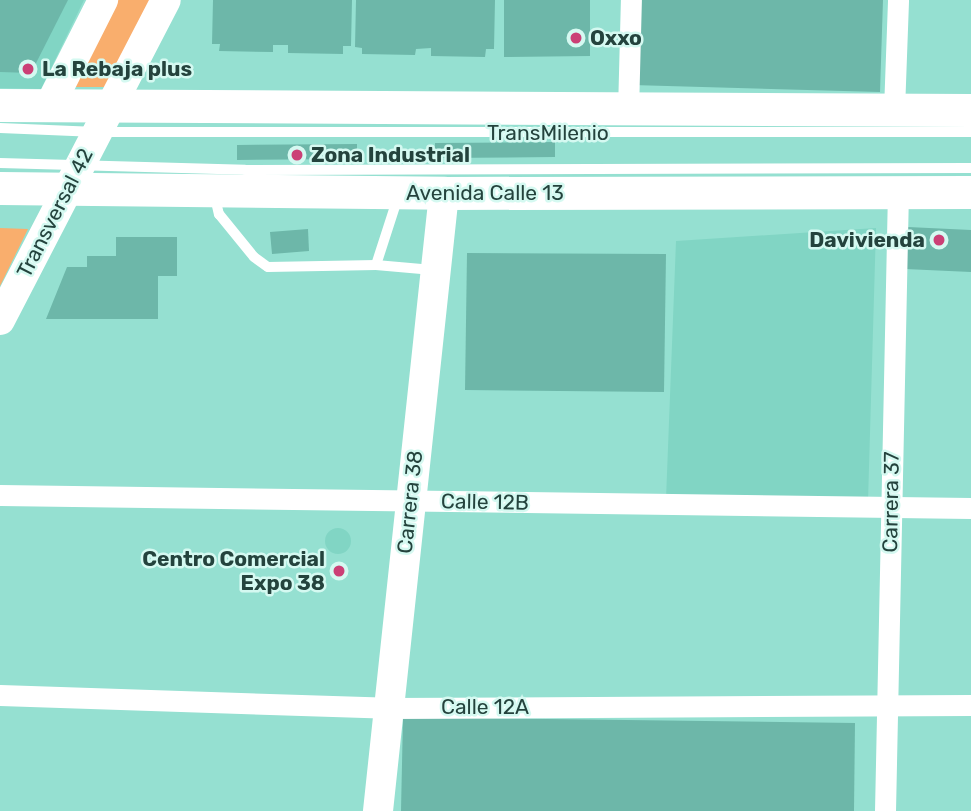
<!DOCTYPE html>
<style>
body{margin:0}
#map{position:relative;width:971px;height:811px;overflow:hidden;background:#95e0d1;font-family:Rubik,sans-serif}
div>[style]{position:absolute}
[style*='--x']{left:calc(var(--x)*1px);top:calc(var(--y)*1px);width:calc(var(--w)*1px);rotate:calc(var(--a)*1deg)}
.built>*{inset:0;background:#81d5c4}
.round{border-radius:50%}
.green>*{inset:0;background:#f9ae6d}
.building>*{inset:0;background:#6db7a9}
.lane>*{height:10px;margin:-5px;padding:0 5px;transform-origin:5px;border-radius:5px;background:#fff}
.street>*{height:21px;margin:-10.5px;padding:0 10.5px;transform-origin:10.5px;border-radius:10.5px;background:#fff}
.secondary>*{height:30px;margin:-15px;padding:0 15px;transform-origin:15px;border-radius:15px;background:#fff}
.primary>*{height:33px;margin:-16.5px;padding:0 16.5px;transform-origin:16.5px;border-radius:16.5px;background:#fff}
.dots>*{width:19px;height:19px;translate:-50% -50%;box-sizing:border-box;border:4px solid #d5f9f1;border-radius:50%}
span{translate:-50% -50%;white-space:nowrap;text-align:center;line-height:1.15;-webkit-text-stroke:5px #d5f9f1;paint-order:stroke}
.poi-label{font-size:21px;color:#24433d;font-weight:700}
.left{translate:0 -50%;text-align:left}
.right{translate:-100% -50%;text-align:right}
.street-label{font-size:21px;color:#24433d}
</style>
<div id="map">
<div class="built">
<i style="clip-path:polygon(0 0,84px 0,41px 89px,0 88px)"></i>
<i style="clip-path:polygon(876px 228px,868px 502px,666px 499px,676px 241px)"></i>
<i class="round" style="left:325px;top:528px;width:26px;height:26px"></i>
</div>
<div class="green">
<i style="clip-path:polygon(116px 0,153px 0,109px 87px,72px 87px)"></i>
<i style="clip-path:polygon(0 228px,28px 229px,0 286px)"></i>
</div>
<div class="building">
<i style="clip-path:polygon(0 0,68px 0,31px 73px,0 72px)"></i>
<i style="clip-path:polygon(213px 0,352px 0,351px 46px,343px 46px,343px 54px,288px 53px,288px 45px,273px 45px,273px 52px,219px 51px,220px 44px,212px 44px)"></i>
<i style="clip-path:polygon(356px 0,495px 0,494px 49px,486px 49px,485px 57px,431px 56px,431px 48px,416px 49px,415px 55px,362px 54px,362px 48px,355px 47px)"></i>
<i style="clip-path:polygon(504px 0,590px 0,590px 56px,504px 57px)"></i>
<i style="clip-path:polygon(635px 0,883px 0,880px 92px,632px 85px)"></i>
<i style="clip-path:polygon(555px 142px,555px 157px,435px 158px,435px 143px)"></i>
<i style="clip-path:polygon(357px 144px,357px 159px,237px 160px,237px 145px)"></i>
<i style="clip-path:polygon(908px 227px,971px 230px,971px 272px,905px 269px)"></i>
<i style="clip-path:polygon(308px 229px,309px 251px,272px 254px,270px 232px)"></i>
<i style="clip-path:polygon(116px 237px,177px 237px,177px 276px,158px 276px,158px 319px,46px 319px,67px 267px,87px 267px,87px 256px,116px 256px)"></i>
<i style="clip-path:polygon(467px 253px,666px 254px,664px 392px,465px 390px)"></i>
<i style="clip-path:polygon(403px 717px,855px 723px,854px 811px,401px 811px)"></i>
</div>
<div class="lane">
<i style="--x:0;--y:128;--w:97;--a:2.4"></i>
<i style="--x:97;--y:132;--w:874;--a:0"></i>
<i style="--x:0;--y:163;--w:245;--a:1.6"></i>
<i style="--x:245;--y:170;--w:726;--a:-0.16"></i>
<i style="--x:214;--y:193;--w:22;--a:77"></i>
<i style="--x:219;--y:214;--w:55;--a:50.9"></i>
<i style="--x:254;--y:257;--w:17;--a:36"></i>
<i style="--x:268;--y:267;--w:108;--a:-1.1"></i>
<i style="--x:376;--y:265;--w:71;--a:-72.1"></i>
<i style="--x:376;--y:265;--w:57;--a:5"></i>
</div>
<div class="street">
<i style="--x:894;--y:110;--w:110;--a:-87.9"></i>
<i style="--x:628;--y:111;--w:111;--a:-88.5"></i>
<i style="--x:0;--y:495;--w:971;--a:0.77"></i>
<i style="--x:0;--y:695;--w:388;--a:1.9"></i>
<i style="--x:388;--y:708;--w:583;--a:-0.29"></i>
<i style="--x:885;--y:811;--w:619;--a:-88.8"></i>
</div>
<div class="secondary">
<i style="--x:50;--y:105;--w:118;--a:-63.2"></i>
<i style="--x:0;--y:320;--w:360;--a:-62.6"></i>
<i style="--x:378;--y:811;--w:622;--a:-83.9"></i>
</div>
<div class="primary">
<i style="--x:0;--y:105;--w:971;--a:0.3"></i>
<i style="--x:0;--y:188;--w:444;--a:0.6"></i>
<i style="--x:444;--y:193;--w:527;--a:-0.11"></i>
</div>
<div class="dots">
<i style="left:576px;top:38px;background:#cb4076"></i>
<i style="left:28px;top:69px;background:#cb4076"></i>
<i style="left:297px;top:155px;background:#cb4076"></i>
<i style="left:939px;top:240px;background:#cb4076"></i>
<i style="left:339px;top:571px;background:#cb4076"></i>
</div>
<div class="poi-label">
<span class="left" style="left:590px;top:38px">Oxxo</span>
<span class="left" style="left:42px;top:69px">La Rebaja plus</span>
<span class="left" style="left:311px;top:155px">Zona Industrial</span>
<span class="right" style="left:925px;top:240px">Davivienda</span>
<span class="right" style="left:325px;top:571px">Centro Comercial<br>Expo 38</span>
</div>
<div class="street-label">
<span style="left:548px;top:133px">TransMilenio</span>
<span style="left:485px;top:193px">Avenida Calle 13</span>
<span style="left:55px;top:213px;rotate:-63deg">Transversal 42</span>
<span style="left:410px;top:502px;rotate:-84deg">Carrera 38</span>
<span style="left:485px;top:502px;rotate:1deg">Calle 12B</span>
<span style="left:891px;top:502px;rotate:-89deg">Carrera 37</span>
<span style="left:485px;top:707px">Calle 12A</span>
</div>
</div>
